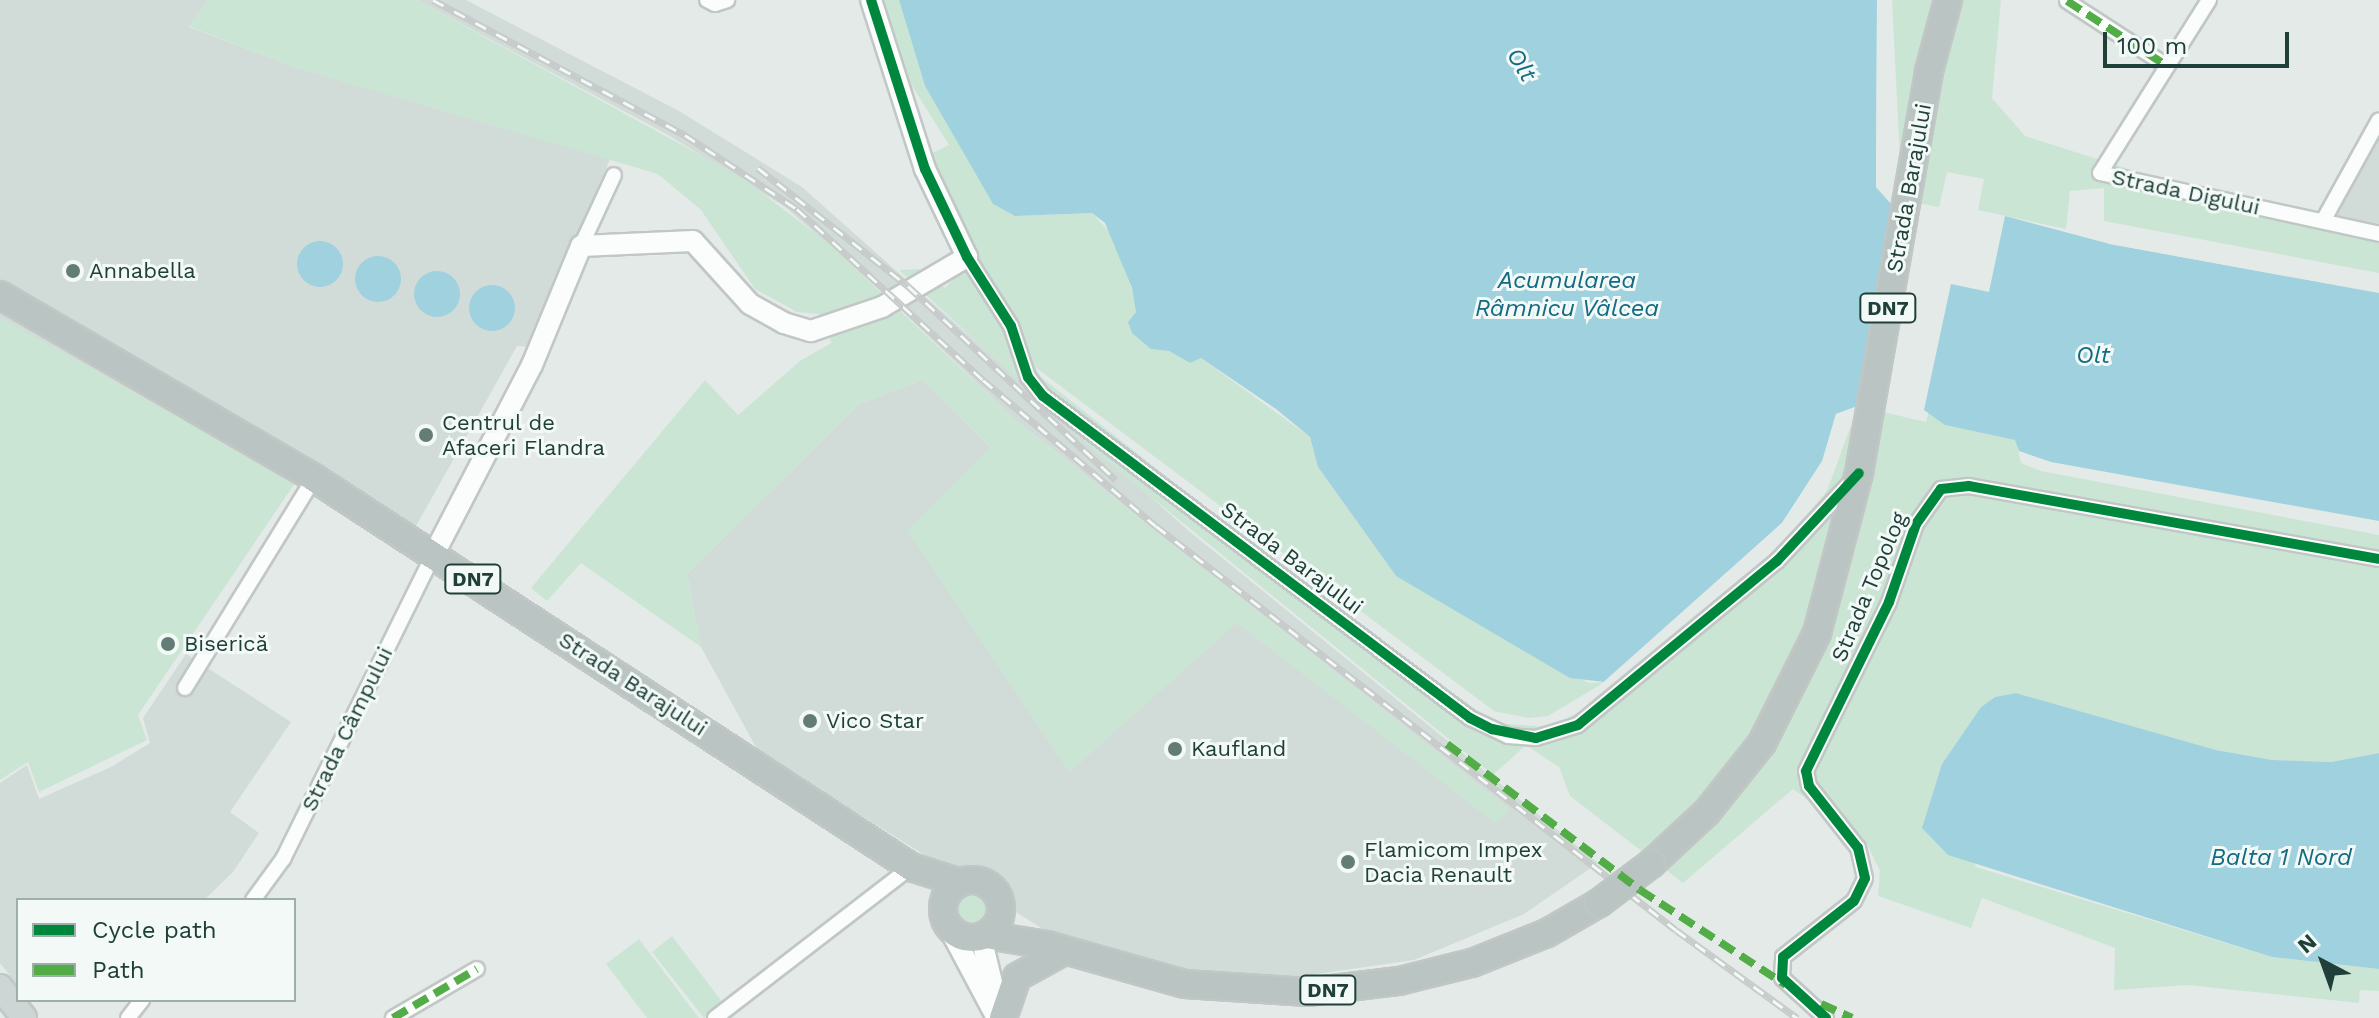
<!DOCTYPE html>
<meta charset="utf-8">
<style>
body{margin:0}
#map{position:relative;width:2379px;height:1018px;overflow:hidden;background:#e4eae8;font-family:"Work Sans",sans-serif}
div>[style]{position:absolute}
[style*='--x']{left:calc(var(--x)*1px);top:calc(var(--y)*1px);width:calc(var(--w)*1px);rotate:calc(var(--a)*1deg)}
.built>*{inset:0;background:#d1dcd8}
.green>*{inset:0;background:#cbe5d5}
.round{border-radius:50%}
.water>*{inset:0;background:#a0d1de}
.pier>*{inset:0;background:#e4eae8}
.roads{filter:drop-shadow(2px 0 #c1c7c5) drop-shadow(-2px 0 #c1c7c5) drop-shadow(0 2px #c1c7c5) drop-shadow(0 -2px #c1c7c5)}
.street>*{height:14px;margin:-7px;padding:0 7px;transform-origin:7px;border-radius:7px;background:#fbfcfc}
.secondary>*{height:20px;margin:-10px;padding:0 10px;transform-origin:10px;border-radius:10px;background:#fbfcfc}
.primary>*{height:24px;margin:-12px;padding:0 12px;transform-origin:12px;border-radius:12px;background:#cdd6d4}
.highway>*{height:26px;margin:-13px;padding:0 13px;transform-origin:13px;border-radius:13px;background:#bac4c2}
.highway>.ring{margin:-13px;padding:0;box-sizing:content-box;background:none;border:26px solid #bac4c2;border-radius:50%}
.rail>*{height:7px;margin-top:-3.5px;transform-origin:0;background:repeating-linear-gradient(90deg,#f2f9f6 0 12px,#c7cbca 0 24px);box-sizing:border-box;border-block:2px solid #c7cbca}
.bridges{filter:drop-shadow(2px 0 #bcc7c4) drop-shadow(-2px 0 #bcc7c4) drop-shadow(0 2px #bcc7c4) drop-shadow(0 -2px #bcc7c4)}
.highway-bridge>*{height:26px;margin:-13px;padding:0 13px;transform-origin:13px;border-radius:13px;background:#bac4c2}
.quiet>*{height:8px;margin-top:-4px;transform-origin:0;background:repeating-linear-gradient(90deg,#52ad46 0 16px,transparent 0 24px)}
.cycleway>*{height:10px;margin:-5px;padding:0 5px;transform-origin:5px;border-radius:5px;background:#00873e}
.dots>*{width:22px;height:22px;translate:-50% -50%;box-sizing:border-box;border:4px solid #f2f9f6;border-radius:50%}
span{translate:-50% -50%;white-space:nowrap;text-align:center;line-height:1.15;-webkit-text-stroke:6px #f2f9f6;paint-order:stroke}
.shield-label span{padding:2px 6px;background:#f2f9f6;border:2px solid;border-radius:6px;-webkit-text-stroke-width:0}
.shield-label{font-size:20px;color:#1f4039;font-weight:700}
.street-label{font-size:22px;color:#1f4039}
.poi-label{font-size:22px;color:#1f4039}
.left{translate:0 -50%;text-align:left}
.water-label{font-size:24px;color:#126a83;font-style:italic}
.legend{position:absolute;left:16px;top:898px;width:280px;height:104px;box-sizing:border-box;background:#f2f9f6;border:2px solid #9eafaa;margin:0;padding:10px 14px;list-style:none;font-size:24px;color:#1f4039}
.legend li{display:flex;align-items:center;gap:16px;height:40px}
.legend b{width:40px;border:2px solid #9eafaa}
.north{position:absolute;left:2283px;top:922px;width:80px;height:80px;-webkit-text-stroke:6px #f2f9f6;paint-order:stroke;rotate:319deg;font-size:22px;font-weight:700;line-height:32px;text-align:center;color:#1f4039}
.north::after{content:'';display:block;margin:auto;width:28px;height:36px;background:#1f4039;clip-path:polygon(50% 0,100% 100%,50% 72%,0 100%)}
.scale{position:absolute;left:2103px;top:32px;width:186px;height:36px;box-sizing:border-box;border:4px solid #1f4039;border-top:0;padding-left:10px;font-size:24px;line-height:28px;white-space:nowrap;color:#1f4039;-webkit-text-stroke:6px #f2f9f6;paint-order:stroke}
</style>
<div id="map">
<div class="built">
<i style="clip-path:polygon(0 0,208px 0,189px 27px,294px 67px,610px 159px,531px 347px,517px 346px,415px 528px,310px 463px,295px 483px,0 318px)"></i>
<i style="clip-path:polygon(417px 0,466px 0,679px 111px,802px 187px,1189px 531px,1598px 863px,1524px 914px,1414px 960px,1296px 977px,1219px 975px,1173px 969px,1051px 934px,758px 751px,701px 647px,687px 574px,859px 404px,922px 380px,990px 447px,1069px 772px,1237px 622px,1328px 691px,1510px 810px,1014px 419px,877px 287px,785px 207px,668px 135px)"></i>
<i style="clip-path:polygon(2379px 114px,2379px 238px,2311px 227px)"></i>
<i style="clip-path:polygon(186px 654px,291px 722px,230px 812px,259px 833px,233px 872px,204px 900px,18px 900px,18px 986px,0 963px,0 783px,27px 765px,39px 799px,111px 767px,150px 743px,143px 718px)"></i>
</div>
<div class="green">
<i style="clip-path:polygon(208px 0,417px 0,744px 179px,833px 247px,1014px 419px,1510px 810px,1495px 823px,1237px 623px,1069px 772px,907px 530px,990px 447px,922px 380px,859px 404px,687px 574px,701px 647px,581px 563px,547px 601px,531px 588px,705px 380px,738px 415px,800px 361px,831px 343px,826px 315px,797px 312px,755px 289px,701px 210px,658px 174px,293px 67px,188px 26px)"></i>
<i style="clip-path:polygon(880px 0,899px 0,925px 86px,993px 204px,1016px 216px,1092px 213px,1115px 238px,1151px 349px,1169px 351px,1190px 363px,1201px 358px,1310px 437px,1318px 467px,1396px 576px,1589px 683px,1605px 682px,1548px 716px,1528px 718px,1494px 711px,1035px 367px,1041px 377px,1259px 550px,1494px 723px,1549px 727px,1586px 709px,1783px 543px,1827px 491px,1858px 406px,1926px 422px,1929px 411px,1945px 425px,2016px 440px,2021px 463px,2041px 471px,2379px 535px,2379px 753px,2331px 762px,2272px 760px,2216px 750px,2016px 693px,1995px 697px,1981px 707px,1942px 764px,1976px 867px,2272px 957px,2379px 969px,2379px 991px,2360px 990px,2359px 1003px,2187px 985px,2114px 990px,2115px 948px,1982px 898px,1971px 928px,1878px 896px,1880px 871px,1866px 842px,1793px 789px,1683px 883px,1570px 796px,1559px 767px,1526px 745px,1493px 775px,1098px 454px,899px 270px,919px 269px,945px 288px,974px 259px,926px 156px,949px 145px,909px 81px)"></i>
<i style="clip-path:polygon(1892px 0,2001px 0,1992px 98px,2025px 136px,2311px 227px,2379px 238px,2379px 273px,2104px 221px,2104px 188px,2070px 191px,2066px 229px,1978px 210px,1984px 179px,1947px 172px,1939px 207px,1902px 200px)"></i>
<i style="clip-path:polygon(0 317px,295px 483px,138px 715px,147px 740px,39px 792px,28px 762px,0 780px)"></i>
<i class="round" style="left:953px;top:890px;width:38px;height:38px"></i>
<i style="clip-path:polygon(672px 936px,723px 1003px,704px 1018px,652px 952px)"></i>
<i style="clip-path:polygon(639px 939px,699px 1018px,647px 1018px,606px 964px)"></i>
</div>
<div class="water">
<i style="clip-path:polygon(899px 0,1877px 0,1876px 187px,1894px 207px,1858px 406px,1836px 414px,1823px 461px,1782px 523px,1605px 682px,1570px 678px,1396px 576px,1318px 467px,1310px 437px,1276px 409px,1201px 358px,1190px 363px,1169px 351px,1151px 349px,1132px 333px,1128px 322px,1136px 312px,1132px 288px,1105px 223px,1092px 213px,1015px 216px,993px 204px,925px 86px)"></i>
<i style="clip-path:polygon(2005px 216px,2110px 244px,2379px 293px,2379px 521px,2051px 462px,2019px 451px,2015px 440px,1945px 425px,1924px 410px,1951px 284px,1989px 292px)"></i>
<i class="round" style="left:297px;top:241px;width:46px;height:46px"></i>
<i class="round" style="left:355px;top:256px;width:46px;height:46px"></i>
<i class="round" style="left:414px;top:271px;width:46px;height:46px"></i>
<i class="round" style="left:469px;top:285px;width:46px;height:46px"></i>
<i style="clip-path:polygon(2016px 693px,2216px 750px,2272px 760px,2331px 762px,2379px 753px,2379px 969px,2272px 957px,1948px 855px,1922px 828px,1942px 764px,1981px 707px,1995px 697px)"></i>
</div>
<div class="pier">
<i style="clip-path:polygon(1877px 0,1880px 186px,1894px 207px,1876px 187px)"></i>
<i style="clip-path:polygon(2067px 225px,2111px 241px,2379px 293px,2110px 244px)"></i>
<i style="clip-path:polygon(1858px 406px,1839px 417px,1826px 463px,1785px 526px,1608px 685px,1599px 686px,1782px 523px,1822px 461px,1836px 414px)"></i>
<i style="clip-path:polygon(2019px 451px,2051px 463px,2379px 525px,2050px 466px)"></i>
</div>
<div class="roads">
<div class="street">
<i style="--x:707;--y:0;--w:9;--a:27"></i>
<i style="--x:715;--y:4;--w:13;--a:-18"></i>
<i style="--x:2209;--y:0;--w:204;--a:122.2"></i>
<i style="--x:2100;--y:173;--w:286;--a:12.3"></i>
<i style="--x:2067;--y:1;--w:119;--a:33"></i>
<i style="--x:2323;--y:221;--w:115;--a:-61"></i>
<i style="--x:581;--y:246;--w:78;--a:-65.1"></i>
<i style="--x:967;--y:257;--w:82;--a:57.5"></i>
<i style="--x:1011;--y:326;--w:54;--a:71.6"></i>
<i style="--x:1028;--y:377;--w:24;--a:52"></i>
<i style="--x:1043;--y:396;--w:535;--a:37.02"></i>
<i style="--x:1470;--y:718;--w:42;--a:25.3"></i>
<i style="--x:1508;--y:736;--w:28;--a:4"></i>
<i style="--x:1536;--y:738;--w:44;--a:-17.2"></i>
<i style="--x:1578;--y:725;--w:258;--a:-39.5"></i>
<i style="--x:1777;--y:561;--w:108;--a:-46.9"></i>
<i style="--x:185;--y:688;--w:246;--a:-58.4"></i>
<i style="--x:253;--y:900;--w:51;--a:-53.8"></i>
<i style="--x:283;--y:859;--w:340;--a:-63.7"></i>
<i style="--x:128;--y:1018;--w:23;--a:-52"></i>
<i style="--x:393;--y:1018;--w:97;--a:-30.3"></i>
<i style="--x:715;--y:1018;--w:247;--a:-37.6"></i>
<i style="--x:1826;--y:1018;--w:59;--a:-137.7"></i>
<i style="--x:1782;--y:978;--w:21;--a:-87"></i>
<i style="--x:1783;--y:957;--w:90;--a:-38.3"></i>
<i style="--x:1854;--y:901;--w:25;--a:-64"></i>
<i style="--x:1865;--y:878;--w:31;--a:-103"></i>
<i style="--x:1858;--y:848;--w:79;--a:-128.3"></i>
<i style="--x:1809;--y:786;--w:15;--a:-101"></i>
<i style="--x:1806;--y:771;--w:188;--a:-63.8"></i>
<i style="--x:1889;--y:602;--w:83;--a:-70.9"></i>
<i style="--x:1916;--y:524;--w:43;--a:-54.5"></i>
<i style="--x:1941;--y:489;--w:28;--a:-6"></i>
<i style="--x:1969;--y:486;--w:416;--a:10.1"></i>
</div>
<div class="secondary">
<i style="--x:434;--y:554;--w:213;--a:-62.6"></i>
<i style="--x:532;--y:365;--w:129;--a:-67.6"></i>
<i style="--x:581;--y:246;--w:112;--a:-2.6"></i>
<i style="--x:693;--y:241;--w:85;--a:47.9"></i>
<i style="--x:750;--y:304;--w:39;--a:29"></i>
<i style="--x:784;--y:323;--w:28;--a:17"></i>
<i style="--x:811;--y:331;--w:75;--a:-18.7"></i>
<i style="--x:882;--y:307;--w:99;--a:-30.5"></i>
<i style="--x:967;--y:257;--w:98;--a:-115.5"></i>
<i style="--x:925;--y:169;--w:177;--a:-107.7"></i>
<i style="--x:947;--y:924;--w:106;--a:62"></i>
<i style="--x:981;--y:937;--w:64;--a:76.4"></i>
</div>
<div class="primary">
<i style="--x:0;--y:987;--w:39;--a:52"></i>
</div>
<div class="highway">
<i style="--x:0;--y:295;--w:363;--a:30.2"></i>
<i style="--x:314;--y:478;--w:713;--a:33.09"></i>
<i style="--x:911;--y:867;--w:52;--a:17.7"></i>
<i style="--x:1651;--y:864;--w:76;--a:-42.9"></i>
<i style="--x:1707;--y:812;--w:88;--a:-51.4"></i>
<i style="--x:1762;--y:743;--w:123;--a:-63.4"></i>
<i style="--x:1817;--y:633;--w:165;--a:-75.3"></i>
<i style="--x:1859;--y:473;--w:408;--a:-80.1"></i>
<i style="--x:1929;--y:71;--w:73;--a:-75"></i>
<i class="ring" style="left:943px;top:880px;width:32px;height:32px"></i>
<i style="--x:986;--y:935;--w:62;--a:9.3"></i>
<i style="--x:1047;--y:945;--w:143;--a:15.8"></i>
<i style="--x:1185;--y:984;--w:123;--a:3.7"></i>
<i style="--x:1308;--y:992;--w:92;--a:-6.9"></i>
<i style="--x:1399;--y:981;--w:75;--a:-13.9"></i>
<i style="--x:1472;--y:963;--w:81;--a:-21.8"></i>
<i style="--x:1547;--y:933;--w:60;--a:-30"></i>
<i style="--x:1003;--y:1018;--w:43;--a:-71.1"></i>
<i style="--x:1017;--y:977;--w:54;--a:-29"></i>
</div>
</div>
<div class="rail">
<i style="--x:433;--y:0;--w:286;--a:28.2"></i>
<i style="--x:685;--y:135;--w:134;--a:33.5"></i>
<i style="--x:797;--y:209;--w:253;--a:42.6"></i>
<i style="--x:983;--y:380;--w:226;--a:40.2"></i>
<i style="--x:1156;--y:526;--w:658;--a:37.84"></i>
<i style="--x:1676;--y:930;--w:150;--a:36"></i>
<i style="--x:758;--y:168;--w:191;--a:38.2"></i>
<i style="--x:908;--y:286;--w:284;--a:43"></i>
</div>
<div class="bridges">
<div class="highway-bridge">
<i style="--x:1599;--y:903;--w:65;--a:-36.9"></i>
</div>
</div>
<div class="quiet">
<i style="--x:2067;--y:1;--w:119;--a:33"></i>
<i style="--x:1447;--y:744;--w:242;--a:37.1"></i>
<i style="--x:1640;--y:890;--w:174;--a:33.1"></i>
<i style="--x:1821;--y:1004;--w:34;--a:24"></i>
<i style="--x:393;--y:1018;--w:97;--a:-30.3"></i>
</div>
<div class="cycleway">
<i style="--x:871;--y:0;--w:177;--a:72.3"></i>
<i style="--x:925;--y:169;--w:98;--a:64.5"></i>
<i style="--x:967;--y:257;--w:82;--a:57.5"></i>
<i style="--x:1011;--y:326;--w:54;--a:71.6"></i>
<i style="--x:1028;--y:377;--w:24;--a:52"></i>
<i style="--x:1043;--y:396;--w:535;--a:37.02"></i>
<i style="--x:1470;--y:718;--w:25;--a:27"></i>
<i style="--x:1492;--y:729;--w:45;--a:11.6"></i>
<i style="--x:1536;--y:738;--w:44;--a:-17.2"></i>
<i style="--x:1578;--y:725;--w:258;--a:-39.5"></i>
<i style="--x:1777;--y:561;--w:120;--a:-47"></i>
<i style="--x:1826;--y:1018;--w:59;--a:-137.7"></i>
<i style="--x:1782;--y:978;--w:21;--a:-87"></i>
<i style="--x:1783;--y:957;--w:90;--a:-38.3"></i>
<i style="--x:1854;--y:901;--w:25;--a:-64"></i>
<i style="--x:1865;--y:878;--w:31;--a:-103"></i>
<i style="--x:1858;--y:848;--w:79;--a:-128.3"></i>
<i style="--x:1809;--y:786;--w:15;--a:-101"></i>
<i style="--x:1806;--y:771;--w:188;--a:-63.8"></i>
<i style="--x:1889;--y:602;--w:83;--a:-70.9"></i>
<i style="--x:1916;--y:524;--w:43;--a:-54.5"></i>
<i style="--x:1941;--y:489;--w:28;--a:-6"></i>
<i style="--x:1969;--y:486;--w:416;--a:10.1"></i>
</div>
<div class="dots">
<i style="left:73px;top:271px;background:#647c76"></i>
<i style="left:426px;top:435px;background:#647c76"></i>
<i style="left:168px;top:644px;background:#647c76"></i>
<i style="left:810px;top:721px;background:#647c76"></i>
<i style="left:1175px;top:749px;background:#647c76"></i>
<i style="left:1348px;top:862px;background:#647c76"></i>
</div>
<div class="shield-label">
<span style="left:1888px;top:308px">DN7</span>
<span style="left:473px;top:579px">DN7</span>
<span style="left:1328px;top:990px">DN7</span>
</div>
<div class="street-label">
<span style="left:1909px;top:188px;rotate:-80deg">Strada Barajului</span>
<span style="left:2186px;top:192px;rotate:12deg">Strada Digului</span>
<span style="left:1292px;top:558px;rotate:37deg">Strada Barajului</span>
<span style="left:1869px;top:587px;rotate:-67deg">Strada Topolog</span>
<span style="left:633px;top:684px;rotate:33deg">Strada Barajului</span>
<span style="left:347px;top:729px;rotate:-64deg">Strada Câmpului</span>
</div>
<div class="poi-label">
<span class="left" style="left:89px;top:271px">Annabella</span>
<span class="left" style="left:442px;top:435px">Centrul de<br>Afaceri Flandra</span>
<span class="left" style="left:184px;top:644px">Biserică</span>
<span class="left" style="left:826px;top:721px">Vico Star</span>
<span class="left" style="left:1191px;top:749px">Kaufland</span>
<span class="left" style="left:1364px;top:862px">Flamicom Impex<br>Dacia Renault</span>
</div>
<div class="water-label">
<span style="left:1521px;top:65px;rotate:59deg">Olt</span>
<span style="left:1567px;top:295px">Acumularea<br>Râmnicu Vâlcea</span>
<span style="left:2093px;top:356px">Olt</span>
<span style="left:2281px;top:858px">Balta 1 Nord</span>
</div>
<ul class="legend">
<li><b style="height:10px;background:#00873e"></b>Cycle path</li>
<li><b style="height:10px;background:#52ad46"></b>Path</li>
</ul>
<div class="north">N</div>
<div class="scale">100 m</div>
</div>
